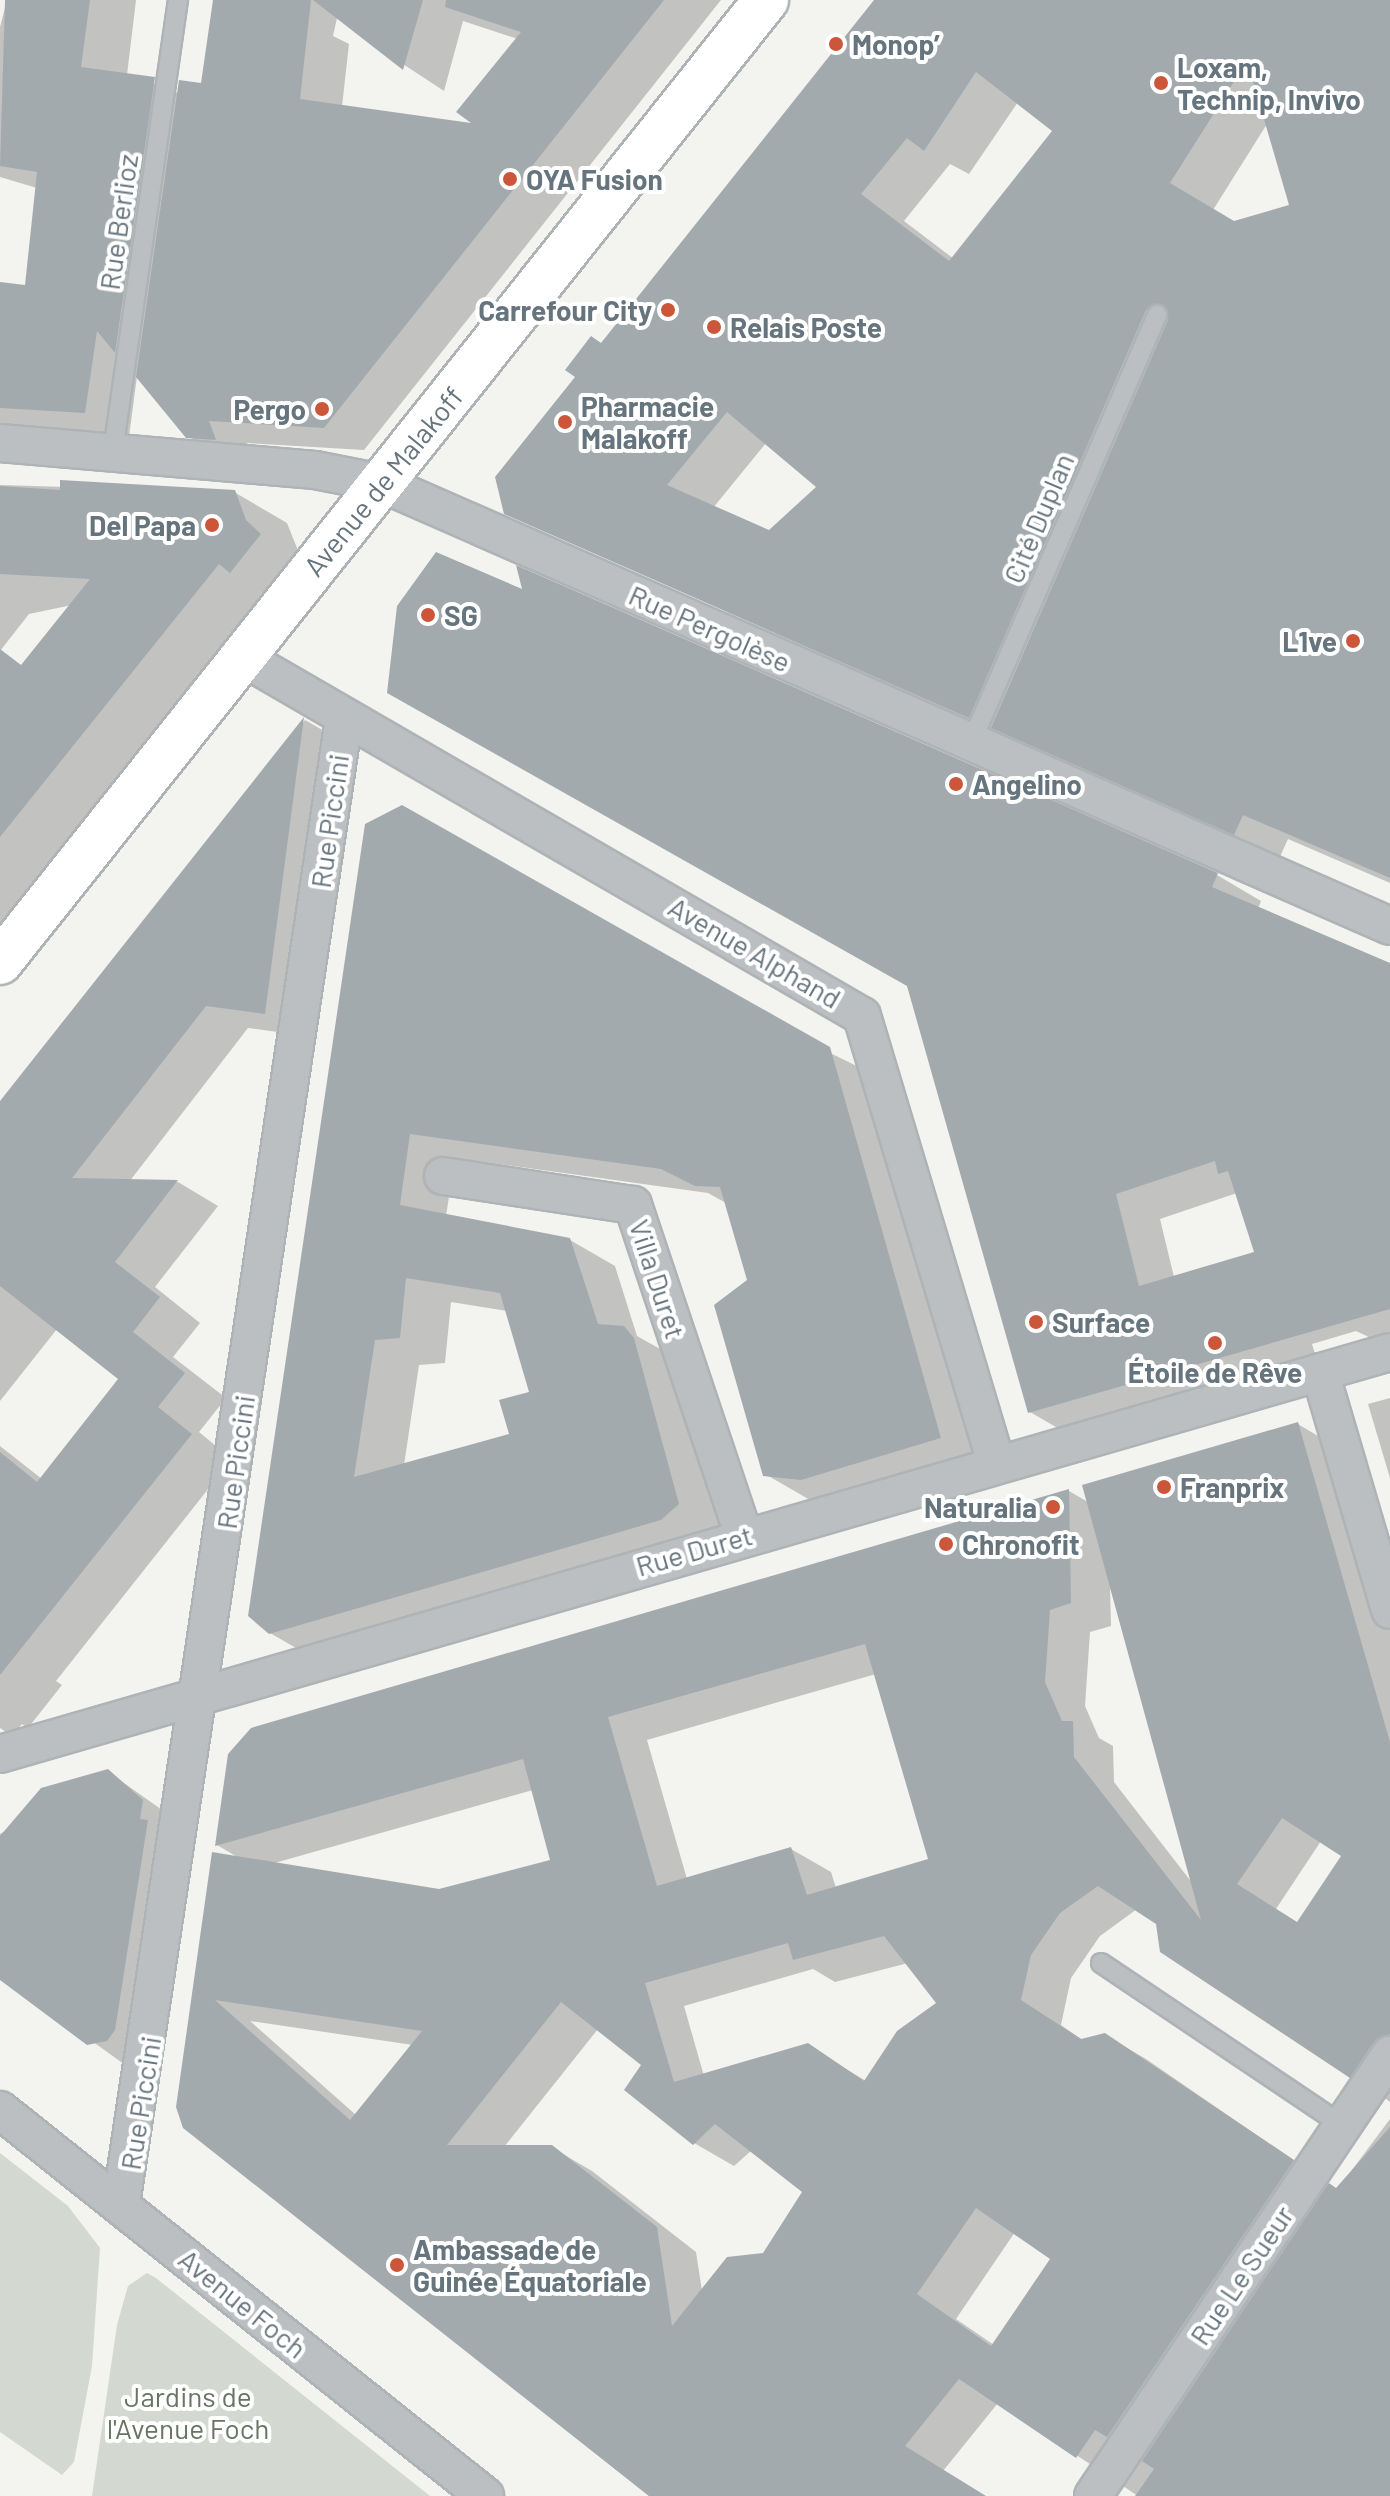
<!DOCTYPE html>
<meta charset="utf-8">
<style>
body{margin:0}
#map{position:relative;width:1390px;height:2496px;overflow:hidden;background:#f3f3f0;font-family:Barlow,sans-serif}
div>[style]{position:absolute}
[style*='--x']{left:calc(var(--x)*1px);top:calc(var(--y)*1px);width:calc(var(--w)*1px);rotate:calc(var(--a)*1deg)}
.green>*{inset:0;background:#d3d8d0}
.shadow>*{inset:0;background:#0003}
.building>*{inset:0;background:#a3aaae}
.roads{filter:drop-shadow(2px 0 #aeb3b6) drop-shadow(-2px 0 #aeb3b6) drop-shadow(0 2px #aeb3b6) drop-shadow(0 -2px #aeb3b6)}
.lane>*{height:18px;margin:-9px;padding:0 9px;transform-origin:9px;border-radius:9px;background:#bbbfc1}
.street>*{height:36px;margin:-18px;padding:0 18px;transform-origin:18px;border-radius:18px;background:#bbbfc1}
.secondary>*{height:44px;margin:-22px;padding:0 22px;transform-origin:22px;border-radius:22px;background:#fff}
.dots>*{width:22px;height:22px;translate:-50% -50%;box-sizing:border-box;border:4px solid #fff;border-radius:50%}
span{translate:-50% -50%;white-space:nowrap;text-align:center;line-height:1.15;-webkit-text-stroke:8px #fff;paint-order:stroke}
.poi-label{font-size:28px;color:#66747d;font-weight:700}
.left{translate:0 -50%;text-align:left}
.right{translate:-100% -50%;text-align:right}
.street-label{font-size:28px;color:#66747d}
.park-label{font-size:28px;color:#687564}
</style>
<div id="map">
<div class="green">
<i style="clip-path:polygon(0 2153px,68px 2206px,100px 2248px,92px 2366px,74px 2462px,62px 2475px,0 2432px)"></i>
<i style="clip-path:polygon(147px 2273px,156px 2278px,430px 2496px,92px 2496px,117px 2325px,128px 2286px)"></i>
</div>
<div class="shadow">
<i style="clip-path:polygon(7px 0,136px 0,127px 75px,179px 93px,203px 85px,215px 0,341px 0,333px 36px,349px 44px,327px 241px,478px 126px,518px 39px,463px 21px,444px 91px,374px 45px,384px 0,721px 0,364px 450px,247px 443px,255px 462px,229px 460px,188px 436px,137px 376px,129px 437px,0 425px,0 284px,26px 287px,37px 188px,0 177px,0 27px)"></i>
<i style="clip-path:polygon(evenodd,877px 0,1390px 0,1390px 883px,1288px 839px,1279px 859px,506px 513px,602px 345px,877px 0,1018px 102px,1055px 130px,954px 259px,904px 221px,950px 164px,969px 174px,1018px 102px,877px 0,1267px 124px,1291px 206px,1235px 223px,1213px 210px,1267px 124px,877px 0,766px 443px,819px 487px,770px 533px,713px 508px,766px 443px)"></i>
<i style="clip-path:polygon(0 485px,234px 492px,287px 523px,299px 553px,0 933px,0 676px,23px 666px,72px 605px,29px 614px,0 651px)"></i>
<i style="clip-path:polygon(305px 720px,345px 743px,307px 1036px,248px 1028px,129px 1182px,178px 1182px,218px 1206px,155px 1287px,200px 1323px,173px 1357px,226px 1398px,199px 1432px,232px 1459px,56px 1681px,62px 1685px,28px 1728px,22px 1724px,12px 1736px,0 1728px,0 1446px,42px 1479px,121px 1379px,57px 1329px,0 1401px,0 1111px)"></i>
<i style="clip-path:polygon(evenodd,367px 825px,875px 1075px,985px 1464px,847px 1504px,810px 1500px,765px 1474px,749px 1280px,726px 1203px,708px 1193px,455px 1158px,446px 1216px,570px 1240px,615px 1266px,637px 1336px,669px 1354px,723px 1529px,315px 1659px,270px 1633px,367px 825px,451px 1302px,507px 1311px,531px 1393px,511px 1435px,404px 1465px,419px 1365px,445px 1363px,451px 1302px)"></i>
<i style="clip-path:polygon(evenodd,1217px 875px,1261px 901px,1258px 909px,1390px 966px,1390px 1347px,1356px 1331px,1312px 1344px,1319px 1367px,1075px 1438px,1030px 1412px,909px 985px,1217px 875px,1237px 1193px,1256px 1253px,1174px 1277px,1160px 1219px,1237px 1193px)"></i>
<i style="clip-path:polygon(1390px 1398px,1390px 1478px,1368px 1404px)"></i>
<i style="clip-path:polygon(evenodd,1298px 1424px,1338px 1448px,1390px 1627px,1390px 2102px,1137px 1909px,1100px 1936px,1071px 1978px,1061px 2025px,1084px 2041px,1105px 2035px,1146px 2059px,1337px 2190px,1390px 2119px,1390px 2496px,1138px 2496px,998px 2403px,943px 2471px,984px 2496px,649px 2496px,185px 2127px,239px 1858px,217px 1845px,1069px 1491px,1088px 1502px,1298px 1424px,1110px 1587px,1193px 1884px,1114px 1782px,1113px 1746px,1099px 1738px,1085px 1706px,1090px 1632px,1111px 1626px,1110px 1587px,1298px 1424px,876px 1674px,930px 1860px,836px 1888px,831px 1872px,791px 1849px,687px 1879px,647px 1740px,876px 1674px,1298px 1424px,533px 1790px,552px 1861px,439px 1891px,271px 1864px,533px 1790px,1298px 1424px,1321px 1841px,1344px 1856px,1298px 1923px,1276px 1909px,1321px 1841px,1298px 1424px,908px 1963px,939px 2003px,866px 2081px,808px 2046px,704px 2076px,684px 2006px,813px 1969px,835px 1982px,908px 1963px,1298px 1424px,250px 2021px,413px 2045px,356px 2115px,250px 2021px,1298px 1424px,598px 2029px,644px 2064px,694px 2143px,734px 2166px,752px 2150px,805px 2192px,764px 2255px,702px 2291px,696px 2252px,592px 2171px,551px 2147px,504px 2147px,598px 2029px,1298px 1424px,1015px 2232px,1053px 2258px,994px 2345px,956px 2319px,1015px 2232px)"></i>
<i style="clip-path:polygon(107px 1771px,182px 1824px,128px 2067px,0 1975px,0 1834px)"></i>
</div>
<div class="building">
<i style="clip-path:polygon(5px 0,90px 0,81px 67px,155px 77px,115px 353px,97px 331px,85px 413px,0 408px,0 282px,25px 285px,37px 172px,0 166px)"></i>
<i style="clip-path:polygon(213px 0,311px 0,300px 99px,471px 123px,456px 112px,521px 32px,445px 7px,446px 0,664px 0,324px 428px,209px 421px,216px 440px,186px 438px,136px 377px,179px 80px,201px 83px)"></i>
<i style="clip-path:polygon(313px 0,423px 0,403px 70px)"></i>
<i style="clip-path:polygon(evenodd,874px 0,1390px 0,1390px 878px,1243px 815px,1234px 835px,991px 728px,1168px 320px,1161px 304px,1146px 310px,969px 718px,504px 514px,495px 477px,575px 377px,565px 370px,591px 336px,601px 343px,874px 0,1247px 61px,1289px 205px,1234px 221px,1170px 183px,1247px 61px,874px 0,976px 72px,1052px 131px,949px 261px,861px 194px,907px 138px,924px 151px,976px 72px,874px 0,727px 412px,816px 487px,769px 530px,667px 485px,727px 412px)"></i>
<i style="clip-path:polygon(60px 480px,235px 490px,246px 520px,261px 534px,230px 573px,219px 564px,0 837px,0 649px,21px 665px,90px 579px,0 574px,0 486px,60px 490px)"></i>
<i style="clip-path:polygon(evenodd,436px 552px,522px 589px,516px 565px,1218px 873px,1212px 887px,1390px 963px,1390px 1309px,1028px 1413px,907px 986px,387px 693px,397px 606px,436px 552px,1215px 1161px,1218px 1174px,1228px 1171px,1254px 1252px,1139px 1286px,1116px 1194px,1215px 1161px)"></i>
<i style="clip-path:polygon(304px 717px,265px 1014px,206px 1006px,72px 1178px,178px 1180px,115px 1262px,160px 1297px,133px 1332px,185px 1373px,158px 1407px,192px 1434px,0 1675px,0 1452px,37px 1482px,118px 1379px,0 1286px,0 1101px)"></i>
<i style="clip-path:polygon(evenodd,402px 805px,830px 1047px,941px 1438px,801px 1480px,763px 1476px,714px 1305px,747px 1280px,720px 1187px,695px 1186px,661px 1169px,410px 1134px,400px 1205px,570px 1238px,598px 1324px,624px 1326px,634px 1338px,679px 1504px,661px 1520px,269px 1634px,248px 1616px,365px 824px,402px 805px,406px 1278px,500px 1293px,529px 1392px,499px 1400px,509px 1434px,354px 1477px,375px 1340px,400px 1338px,406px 1278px)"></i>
<i style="clip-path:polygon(evenodd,1298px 1422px,1390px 1742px,1390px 2034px,1373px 2043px,1350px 2078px,1160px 1952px,1156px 1924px,1098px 1886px,1060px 1913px,1031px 1955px,1021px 2000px,1081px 2039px,1105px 2033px,1294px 2160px,1107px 2437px,1095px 2430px,1076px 2458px,959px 2379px,905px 2446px,986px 2496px,649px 2496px,183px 2128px,176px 2107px,212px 1852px,439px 1889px,550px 1860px,523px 1759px,215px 1846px,228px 1754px,251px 1728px,1069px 1489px,1071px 1603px,1050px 1610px,1045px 1682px,1062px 1721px,1073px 1721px,1074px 1757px,1201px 1920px,1082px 1485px,1298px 1422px,865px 1644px,928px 1859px,807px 1895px,791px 1847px,657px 1886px,608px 1717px,865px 1644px,1298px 1422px,1282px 1818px,1341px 1856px,1297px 1922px,1237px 1884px,1282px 1818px,1298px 1422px,884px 1936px,936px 2003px,897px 2031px,864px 2081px,808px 2043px,674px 2082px,645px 1983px,788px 1943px,793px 1960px,884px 1936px,1298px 1422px,215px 2000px,422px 2031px,350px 2120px,215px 2000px,1298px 1422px,561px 2002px,641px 2065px,624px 2090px,693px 2145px,715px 2124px,802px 2192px,763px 2253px,727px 2257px,672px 2326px,657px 2227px,552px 2145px,447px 2145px,561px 2002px,1298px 1422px,976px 2208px,1050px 2259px,991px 2346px,917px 2294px,976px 2208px)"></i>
<i style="clip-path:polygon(108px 1769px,143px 1800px,140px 1819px,148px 1820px,115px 2030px,107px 2041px,87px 2045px,0 1980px,0 1836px,41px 1788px)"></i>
<i style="clip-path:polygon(1390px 2127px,1390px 2496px,1135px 2496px,1154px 2469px,1142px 2461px,1329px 2183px,1336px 2188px)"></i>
</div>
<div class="roads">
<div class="lane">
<i style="--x:113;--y:451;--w:456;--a:-81.8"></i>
<i style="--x:971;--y:743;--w:467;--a:-66.5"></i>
<i style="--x:1101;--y:1963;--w:290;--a:33.9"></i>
</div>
<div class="street">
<i style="--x:0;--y:443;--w:316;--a:4.9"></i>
<i style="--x:315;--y:470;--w:67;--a:11.1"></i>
<i style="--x:381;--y:483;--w:1102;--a:23.7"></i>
<i style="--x:242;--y:657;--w:716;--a:30.07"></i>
<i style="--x:862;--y:1016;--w:467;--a:73.3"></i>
<i style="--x:443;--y:1176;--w:192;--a:8.7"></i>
<i style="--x:633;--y:1205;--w:349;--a:71.5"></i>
<i style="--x:1320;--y:1372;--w:248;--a:73.6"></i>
<i style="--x:0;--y:1754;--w:1447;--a:-16.13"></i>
<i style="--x:0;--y:2110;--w:620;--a:38.52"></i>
<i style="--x:121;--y:2204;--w:1502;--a:-81.46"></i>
<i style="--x:1093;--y:2496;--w:532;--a:-56.04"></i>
</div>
<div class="secondary">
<i style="--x:0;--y:962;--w:1230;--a:-51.47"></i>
</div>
</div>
<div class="dots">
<i style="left:836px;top:44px;background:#cb5639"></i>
<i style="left:1161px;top:83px;background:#cb5639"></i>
<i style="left:510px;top:179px;background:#cb5639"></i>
<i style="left:668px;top:310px;background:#cb5639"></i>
<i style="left:714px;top:327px;background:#cb5639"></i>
<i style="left:322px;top:409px;background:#cb5639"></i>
<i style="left:565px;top:422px;background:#cb5639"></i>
<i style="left:212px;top:525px;background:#cb5639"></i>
<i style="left:428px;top:615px;background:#cb5639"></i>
<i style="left:1353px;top:641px;background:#cb5639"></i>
<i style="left:956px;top:784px;background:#cb5639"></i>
<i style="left:1036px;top:1322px;background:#cb5639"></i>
<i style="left:1215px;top:1343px;background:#cb5639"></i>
<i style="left:1164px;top:1487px;background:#cb5639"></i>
<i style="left:1053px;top:1507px;background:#cb5639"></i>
<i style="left:946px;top:1544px;background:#cb5639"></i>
<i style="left:397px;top:2265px;background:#cb5639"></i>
</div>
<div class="poi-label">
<span class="left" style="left:852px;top:44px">Monop’</span>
<span class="left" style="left:1177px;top:83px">Loxam,<br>Technip, Invivo</span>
<span class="left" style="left:526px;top:179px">OYA Fusion</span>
<span class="right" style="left:652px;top:310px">Carrefour City</span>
<span class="left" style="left:730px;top:327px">Relais Poste</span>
<span class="left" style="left:581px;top:422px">Pharmacie<br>Malakoff</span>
<span class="right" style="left:306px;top:409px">Pergo</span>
<span class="right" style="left:196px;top:525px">Del Papa</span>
<span class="left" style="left:444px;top:615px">SG</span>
<span class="right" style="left:1337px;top:641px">L1ve</span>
<span class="left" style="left:972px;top:784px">Angelino</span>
<span class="left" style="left:1052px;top:1322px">Surface</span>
<span style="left:1215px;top:1372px">Étoile de Rêve</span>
<span class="left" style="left:1180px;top:1487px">Franprix</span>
<span class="right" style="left:1037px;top:1507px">Naturalia</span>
<span class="left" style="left:962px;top:1544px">Chronofit</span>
<span class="left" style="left:413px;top:2265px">Ambassade de<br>Guinée Équatoriale</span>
</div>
<div class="street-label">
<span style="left:118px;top:222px;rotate:-82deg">Rue Berlioz</span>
<span style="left:383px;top:481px;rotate:-51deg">Avenue de Malakoff</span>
<span style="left:1038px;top:518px;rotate:-67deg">Cité Duplan</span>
<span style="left:710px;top:628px;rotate:24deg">Rue Pergolèse</span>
<span style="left:329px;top:821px;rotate:-82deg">Rue Piccini</span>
<span style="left:755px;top:952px;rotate:30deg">Avenue Alphand</span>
<span style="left:658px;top:1279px;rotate:72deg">Villa Duret</span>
<span style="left:235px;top:1462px;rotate:-82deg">Rue Piccini</span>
<span style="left:694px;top:1550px;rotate:-16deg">Rue Duret</span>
<span style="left:140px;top:2103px;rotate:-81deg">Rue Piccini</span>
<span style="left:1241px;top:2275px;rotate:-56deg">Rue Le Sueur</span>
<span style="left:243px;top:2303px;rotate:39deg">Avenue Foch</span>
</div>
<div class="park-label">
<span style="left:188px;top:2412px">Jardins de<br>l'Avenue Foch</span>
</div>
</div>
